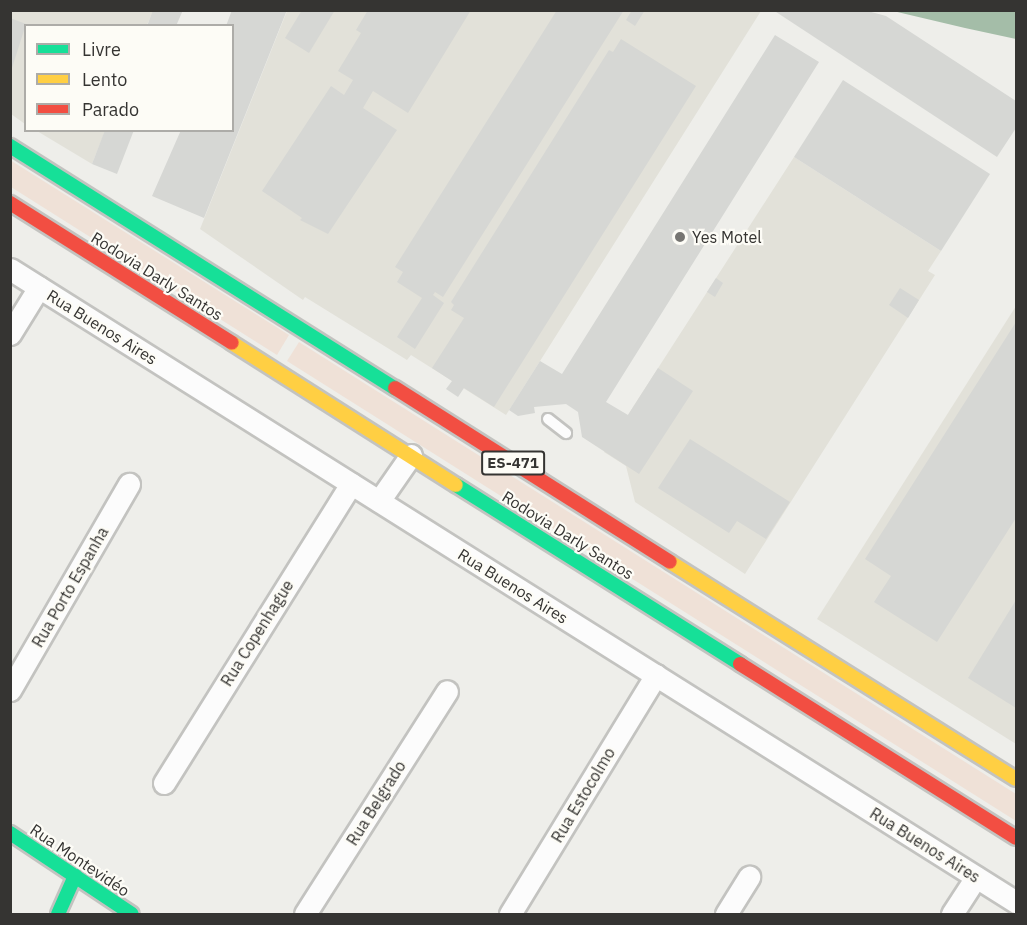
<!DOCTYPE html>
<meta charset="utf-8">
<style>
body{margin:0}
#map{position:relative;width:1027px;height:925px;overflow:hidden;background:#eeeeea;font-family:"IBM Plex Sans",sans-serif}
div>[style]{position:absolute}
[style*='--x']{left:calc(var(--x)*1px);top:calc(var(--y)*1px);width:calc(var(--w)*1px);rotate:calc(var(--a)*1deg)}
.built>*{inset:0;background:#e2e1d9}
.green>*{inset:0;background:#efe1d7}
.water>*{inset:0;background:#a4bda8}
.building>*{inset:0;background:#d6d7d4}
.roads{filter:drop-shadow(2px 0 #c3c3c0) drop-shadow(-2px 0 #c3c3c0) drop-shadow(0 2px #c3c3c0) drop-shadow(0 -2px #c3c3c0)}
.lane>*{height:10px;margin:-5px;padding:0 5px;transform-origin:5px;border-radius:5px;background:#fcfcfc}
.street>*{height:21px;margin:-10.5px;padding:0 10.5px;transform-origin:10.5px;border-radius:10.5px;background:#fcfcfc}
.fast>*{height:14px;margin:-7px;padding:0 7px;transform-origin:7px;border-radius:7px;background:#16e098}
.slow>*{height:14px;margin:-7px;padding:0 7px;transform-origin:7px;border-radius:7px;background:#ffcf43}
.jam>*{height:14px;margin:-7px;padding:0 7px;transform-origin:7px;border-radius:7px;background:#f24e42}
.dots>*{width:16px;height:16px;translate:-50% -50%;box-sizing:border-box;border:3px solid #fdfcf6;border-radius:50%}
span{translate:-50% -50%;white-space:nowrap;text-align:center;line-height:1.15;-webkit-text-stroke:4.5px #fdfcf6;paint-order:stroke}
.shield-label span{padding:2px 4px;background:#fdfcf6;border:2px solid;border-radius:4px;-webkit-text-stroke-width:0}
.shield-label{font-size:15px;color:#353432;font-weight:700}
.poi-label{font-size:16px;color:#353432}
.left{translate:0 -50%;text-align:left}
.street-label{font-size:16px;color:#353432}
.frame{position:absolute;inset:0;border:12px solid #353432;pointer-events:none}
.legend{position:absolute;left:24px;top:24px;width:210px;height:108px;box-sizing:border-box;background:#fdfcf6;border:2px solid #adaca8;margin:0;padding:8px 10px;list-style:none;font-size:18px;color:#353432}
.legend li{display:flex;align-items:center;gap:12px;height:30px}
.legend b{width:30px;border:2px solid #adaca8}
</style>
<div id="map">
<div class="built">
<i style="clip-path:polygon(10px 11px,153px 11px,147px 25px,26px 26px,25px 124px,11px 114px)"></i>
<i style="clip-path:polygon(287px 11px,761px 11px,506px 415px,411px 355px,407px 360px,305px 297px,303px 300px,200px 229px)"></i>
<i style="clip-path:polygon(37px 131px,105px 131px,92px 164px)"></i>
<i style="clip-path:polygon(794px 157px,941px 251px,928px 271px,935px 275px,745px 574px,635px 502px,626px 466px,604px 452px)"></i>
<i style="clip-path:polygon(1016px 306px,1016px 744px,817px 619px)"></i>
</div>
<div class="green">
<i style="clip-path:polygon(10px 160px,289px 335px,277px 355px,11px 187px)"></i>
<i style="clip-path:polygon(299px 342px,1016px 794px,1016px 821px,287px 361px)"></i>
</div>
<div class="water">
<i style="clip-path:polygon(893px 11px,1016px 11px,1016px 39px,965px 28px)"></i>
</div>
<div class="building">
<i style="clip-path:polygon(153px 10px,183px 10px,176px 26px,147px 26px)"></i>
<i style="clip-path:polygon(232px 10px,287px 10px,204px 218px,152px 196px,181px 130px,232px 130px,232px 26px,226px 26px)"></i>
<i style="clip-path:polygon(302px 10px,335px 10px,309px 53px,285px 38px)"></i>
<i style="clip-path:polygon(368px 10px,471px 10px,408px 113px,373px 91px,363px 108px,397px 130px,328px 234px,300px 220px,302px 218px,262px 191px,331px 86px,344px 95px,353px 80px,338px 71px,361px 33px,356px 30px)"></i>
<i style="clip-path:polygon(557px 10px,624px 10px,443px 297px,435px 292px,433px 295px,444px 303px,415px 349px,397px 337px,422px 298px,397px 282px,403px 272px,395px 267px)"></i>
<i style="clip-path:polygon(632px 10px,645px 10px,635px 26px,626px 20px)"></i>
<i style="clip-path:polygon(773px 10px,864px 10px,886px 16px,1016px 101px,1016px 128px,997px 157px)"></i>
<i style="clip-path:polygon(10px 18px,26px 24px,11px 71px,10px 71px)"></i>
<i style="clip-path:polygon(775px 35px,819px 62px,606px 402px,628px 415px,658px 368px,693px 391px,639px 474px,582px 437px,578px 412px,566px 404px,534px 407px,535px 413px,518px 416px,509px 410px,540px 361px,562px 374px)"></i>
<i style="clip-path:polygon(621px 39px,696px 86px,494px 407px,464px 388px,458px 397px,446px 389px,452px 381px,432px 368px,464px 318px,451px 310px,454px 305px,451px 302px,609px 50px,613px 52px)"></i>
<i style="clip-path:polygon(843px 80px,990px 174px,941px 251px,794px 157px)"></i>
<i style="clip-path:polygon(105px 130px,134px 130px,117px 174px,92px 164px)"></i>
<i style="clip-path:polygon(716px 278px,723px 283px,715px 297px,707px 292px)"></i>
<i style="clip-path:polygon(900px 288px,919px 300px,908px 318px,889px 305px)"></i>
<i style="clip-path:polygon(1016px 322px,1016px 518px,937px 642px,874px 602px,891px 576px,865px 559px)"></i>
<i style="clip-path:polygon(690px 439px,790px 502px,766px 539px,737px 521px,729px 533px,658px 488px)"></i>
<i style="clip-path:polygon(1016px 600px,1016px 708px,968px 678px)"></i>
</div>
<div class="roads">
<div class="lane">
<i style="--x:548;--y:419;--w:23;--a:38"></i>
</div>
<div class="street">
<i style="--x:10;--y:269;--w:1189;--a:32.18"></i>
<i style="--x:10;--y:334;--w:55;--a:-58.3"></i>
<i style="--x:379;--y:501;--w:56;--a:-55.2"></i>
<i style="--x:10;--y:690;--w:238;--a:-60"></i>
<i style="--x:164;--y:783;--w:353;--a:-58"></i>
<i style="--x:305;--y:914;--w:264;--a:-57.5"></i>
<i style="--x:510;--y:914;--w:280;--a:-58.6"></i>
<i style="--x:726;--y:914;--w:44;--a:-58.1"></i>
<i style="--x:952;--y:914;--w:44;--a:-57"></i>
</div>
<div class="fast">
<i style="--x:10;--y:146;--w:455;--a:32.2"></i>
<i style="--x:456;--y:485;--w:336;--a:32.2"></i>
<i style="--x:10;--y:833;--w:146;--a:33.6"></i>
<i style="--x:58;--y:914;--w:42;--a:-65.9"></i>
</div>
<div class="slow">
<i style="--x:232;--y:343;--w:265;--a:32.4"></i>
<i style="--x:670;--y:562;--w:408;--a:32.1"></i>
</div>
<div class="jam">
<i style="--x:10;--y:203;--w:262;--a:32.2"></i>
<i style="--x:395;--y:388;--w:325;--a:32.3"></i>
<i style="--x:740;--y:664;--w:326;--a:32.2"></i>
</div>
</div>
<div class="dots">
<i style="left:680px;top:237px;background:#767572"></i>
</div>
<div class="shield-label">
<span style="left:513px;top:463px">ES-471</span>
</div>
<div class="poi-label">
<span class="left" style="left:692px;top:237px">Yes Motel</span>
</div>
<div class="street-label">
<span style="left:157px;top:276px;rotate:32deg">Rodovia Darly Santos</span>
<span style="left:102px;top:327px;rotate:32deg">Rua Buenos Aires</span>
<span style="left:568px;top:535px;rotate:32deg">Rodovia Darly Santos</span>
<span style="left:513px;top:586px;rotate:32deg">Rua Buenos Aires</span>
<span style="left:70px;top:587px;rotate:-60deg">Rua Porto Espanha</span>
<span style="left:257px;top:633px;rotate:-58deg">Rua Copenhague</span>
<span style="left:583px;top:795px;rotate:-59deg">Rua Estocolmo</span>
<span style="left:376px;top:803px;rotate:-58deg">Rua Belgrado</span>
<span style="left:925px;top:845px;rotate:32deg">Rua Buenos Aires</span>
<span style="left:80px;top:860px;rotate:34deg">Rua Montevidéo</span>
</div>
<div class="frame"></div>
<ul class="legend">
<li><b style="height:8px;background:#16e098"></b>Livre</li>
<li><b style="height:8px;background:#ffcf43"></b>Lento</li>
<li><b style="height:8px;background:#f24e42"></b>Parado</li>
</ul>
</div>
